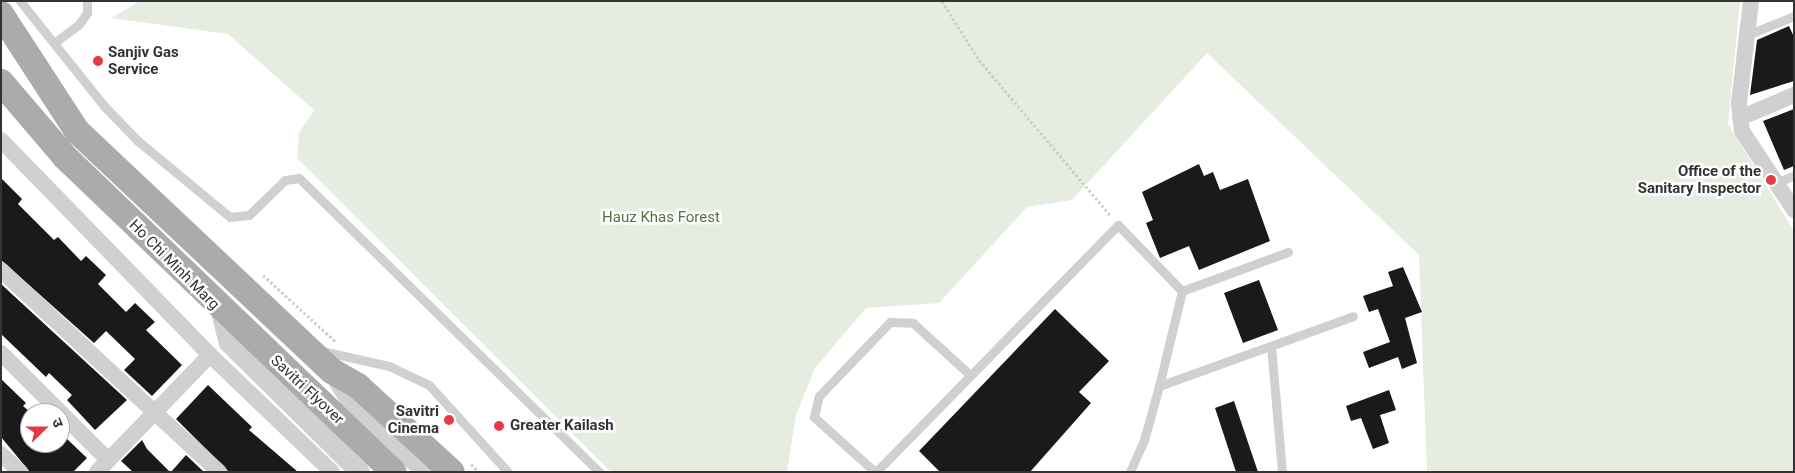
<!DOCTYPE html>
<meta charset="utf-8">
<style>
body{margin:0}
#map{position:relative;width:1795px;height:473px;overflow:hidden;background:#fff;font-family:Roboto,"Noto Sans Devanagari",sans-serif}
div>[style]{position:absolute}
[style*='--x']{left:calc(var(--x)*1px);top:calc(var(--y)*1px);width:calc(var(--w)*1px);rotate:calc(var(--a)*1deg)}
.green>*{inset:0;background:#e6ecdf}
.building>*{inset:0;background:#1a1a1a}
.path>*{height:3px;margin-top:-1.5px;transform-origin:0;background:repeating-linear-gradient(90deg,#cdcdcd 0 2.5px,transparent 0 5px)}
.service>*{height:9px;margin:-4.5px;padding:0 4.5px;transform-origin:4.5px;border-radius:4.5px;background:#d0d0d0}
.minor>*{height:16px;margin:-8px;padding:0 8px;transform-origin:8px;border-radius:8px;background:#d0d0d0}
.tertiary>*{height:20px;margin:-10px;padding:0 10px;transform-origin:10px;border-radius:10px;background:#d0d0d0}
.primary>*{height:26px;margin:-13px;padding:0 13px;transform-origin:13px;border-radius:13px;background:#ababab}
.dots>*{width:14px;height:14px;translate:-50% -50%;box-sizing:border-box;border:2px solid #fff;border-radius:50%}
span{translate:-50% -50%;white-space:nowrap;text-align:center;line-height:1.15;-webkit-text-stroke:5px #fff;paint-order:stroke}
.poi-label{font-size:15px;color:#333;font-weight:700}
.left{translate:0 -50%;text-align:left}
.right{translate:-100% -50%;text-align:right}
.park-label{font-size:15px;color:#56703f}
.street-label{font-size:15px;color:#333}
.frame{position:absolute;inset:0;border:2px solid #333;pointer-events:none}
.north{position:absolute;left:20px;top:403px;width:50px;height:50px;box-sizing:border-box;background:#fff;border:1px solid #adadad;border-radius:50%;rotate:68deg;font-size:14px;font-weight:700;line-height:20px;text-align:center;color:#333}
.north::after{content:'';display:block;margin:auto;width:18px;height:22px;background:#e63946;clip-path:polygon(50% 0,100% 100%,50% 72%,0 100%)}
</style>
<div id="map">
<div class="green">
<i style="clip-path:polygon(140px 1px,1740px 1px,1728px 124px,1794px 231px,1794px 472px,1427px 472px,1419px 255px,1207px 53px,1072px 200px,1027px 207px,939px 303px,866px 308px,815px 368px,796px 415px,787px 472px,611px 472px,297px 158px,299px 133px,314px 110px,228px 34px,111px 18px)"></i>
</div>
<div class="building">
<i style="clip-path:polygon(1789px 26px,1794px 37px,1794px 81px,1750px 95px,1757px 40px)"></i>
<i style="clip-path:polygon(1794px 109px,1794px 166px,1784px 170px,1763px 121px)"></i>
<i style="clip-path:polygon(1199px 164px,1204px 176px,1213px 172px,1220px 190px,1248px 179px,1270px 241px,1199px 270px,1189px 246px,1160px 258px,1146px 223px,1153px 220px,1142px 192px)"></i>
<i style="clip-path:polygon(1px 178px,22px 199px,18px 204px,54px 240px,58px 237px,81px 261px,86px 256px,106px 275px,98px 284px,126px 312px,135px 303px,155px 322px,146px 330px,182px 365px,152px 396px,124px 370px,135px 359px,106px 331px,94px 343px,1px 260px)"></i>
<i style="clip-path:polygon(1403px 267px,1422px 312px,1405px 318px,1417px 363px,1402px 369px,1398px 357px,1369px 368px,1363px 352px,1390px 342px,1378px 309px,1369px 312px,1363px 296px,1393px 286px,1388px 272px)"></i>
<i style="clip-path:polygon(1259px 280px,1278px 330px,1243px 343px,1224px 293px)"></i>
<i style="clip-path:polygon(1px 284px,127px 400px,95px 430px,67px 400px,72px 395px,49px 373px,46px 377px,1px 334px)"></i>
<i style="clip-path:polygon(1055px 309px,1109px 361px,1079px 392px,1091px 403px,1030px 472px,940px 472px,919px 451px)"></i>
<i style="clip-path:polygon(1px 379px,26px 403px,23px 406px,30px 412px,30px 443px,61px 443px,66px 438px,87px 458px,73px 472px,30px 472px,1px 437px)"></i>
<i style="clip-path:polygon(208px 385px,252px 427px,249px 430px,298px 472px,229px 472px,176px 419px)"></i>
<i style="clip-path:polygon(1389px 390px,1396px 410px,1380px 415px,1389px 443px,1373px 449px,1361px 418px,1351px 421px,1346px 406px)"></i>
<i style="clip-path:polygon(1234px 401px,1258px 472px,1236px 472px,1215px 408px)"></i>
<i style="clip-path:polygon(142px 440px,147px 449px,170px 472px,133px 472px,121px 461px)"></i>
<i style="clip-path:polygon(186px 455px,204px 472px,171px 472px)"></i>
</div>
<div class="path">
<i style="--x:942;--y:1;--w:70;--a:57.9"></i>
<i style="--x:979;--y:60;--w:204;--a:49.8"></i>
<i style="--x:263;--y:275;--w:99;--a:42.5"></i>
<i style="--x:471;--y:464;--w:11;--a:45"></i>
</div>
<div class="service">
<i style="--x:20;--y:1;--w:136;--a:51.3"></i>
<i style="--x:105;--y:107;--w:47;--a:45.9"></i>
<i style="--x:138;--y:141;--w:119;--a:39.6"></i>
<i style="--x:230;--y:217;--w:19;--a:-6"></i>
<i style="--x:249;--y:215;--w:50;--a:-44.2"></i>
<i style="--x:285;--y:180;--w:14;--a:-8"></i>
<i style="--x:299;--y:178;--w:420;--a:44.4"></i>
<i style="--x:1747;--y:35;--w:51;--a:-22"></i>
<i style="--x:54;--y:43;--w:31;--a:-37"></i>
<i style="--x:79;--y:24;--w:14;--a:-54"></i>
<i style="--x:87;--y:13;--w:12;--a:-90"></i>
<i style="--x:1777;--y:183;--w:19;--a:-25"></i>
<i style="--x:1182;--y:291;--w:113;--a:-20.2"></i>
<i style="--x:1271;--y:346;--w:126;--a:85"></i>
<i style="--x:322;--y:351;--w:69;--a:12.6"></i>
<i style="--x:389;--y:366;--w:44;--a:25.4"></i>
<i style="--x:429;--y:385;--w:118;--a:47.8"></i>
<i style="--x:1159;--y:386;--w:206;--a:-19.8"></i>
<i style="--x:874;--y:471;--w:81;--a:-138"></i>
<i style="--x:814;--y:417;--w:22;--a:-77"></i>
<i style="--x:819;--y:396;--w:103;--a:-46.2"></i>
<i style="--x:890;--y:322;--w:23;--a:2"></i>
<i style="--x:913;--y:323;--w:76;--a:42.3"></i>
<i style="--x:876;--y:472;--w:346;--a:-45.6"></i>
<i style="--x:1118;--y:225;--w:92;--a:45.9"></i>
<i style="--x:1182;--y:291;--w:98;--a:103.6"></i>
<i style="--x:1159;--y:386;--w:56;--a:105.5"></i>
<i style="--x:1144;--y:440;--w:35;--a:114"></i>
</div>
<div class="minor">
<i style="--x:1751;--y:1;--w:103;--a:96.7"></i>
<i style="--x:1739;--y:103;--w:28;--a:84"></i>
<i style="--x:1742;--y:131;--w:95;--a:56.6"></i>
<i style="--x:1740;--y:118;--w:59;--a:-23.1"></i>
<i style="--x:1;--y:140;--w:300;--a:45.8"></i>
<i style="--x:210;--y:355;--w:169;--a:43.8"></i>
<i style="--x:1;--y:270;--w:297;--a:42.8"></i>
<i style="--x:1;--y:353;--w:151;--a:45"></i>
<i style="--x:1;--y:454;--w:26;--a:43"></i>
<i style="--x:97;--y:472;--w:163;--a:-46"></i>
</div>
<div class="tertiary">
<i style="--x:220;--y:308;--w:36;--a:76"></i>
<i style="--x:229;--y:343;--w:184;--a:44.6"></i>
<i style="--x:332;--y:371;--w:31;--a:58"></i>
<i style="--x:348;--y:397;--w:108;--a:43.9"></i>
</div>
<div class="primary">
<i style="--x:1;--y:14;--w:140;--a:57"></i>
<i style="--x:77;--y:131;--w:350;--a:43.3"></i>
<i style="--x:332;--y:371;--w:30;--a:30"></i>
<i style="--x:358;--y:386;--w:127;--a:42.5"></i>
<i style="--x:1;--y:82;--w:99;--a:49.5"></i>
<i style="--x:65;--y:157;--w:455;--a:43.8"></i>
</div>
<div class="dots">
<i style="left:98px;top:61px;background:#e63946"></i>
<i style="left:1771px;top:180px;background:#e63946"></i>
<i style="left:449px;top:420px;background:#e63946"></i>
<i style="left:499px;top:426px;background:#e63946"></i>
</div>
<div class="poi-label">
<span class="left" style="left:108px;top:61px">Sanjiv Gas<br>Service</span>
<span class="right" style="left:1761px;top:180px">Office of the<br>Sanitary Inspector</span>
<span class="right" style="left:439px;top:420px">Savitri<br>Cinema</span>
<span class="left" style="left:510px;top:426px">Greater Kailash</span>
</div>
<div class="park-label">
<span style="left:661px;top:218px">Hauz Khas Forest</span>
</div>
<div class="street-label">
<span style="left:174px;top:265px;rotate:45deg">Ho Chi Minh Marg</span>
<span style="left:307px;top:390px;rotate:43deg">Savitri Flyover</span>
</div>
<div class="frame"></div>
<div class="north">उ</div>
</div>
